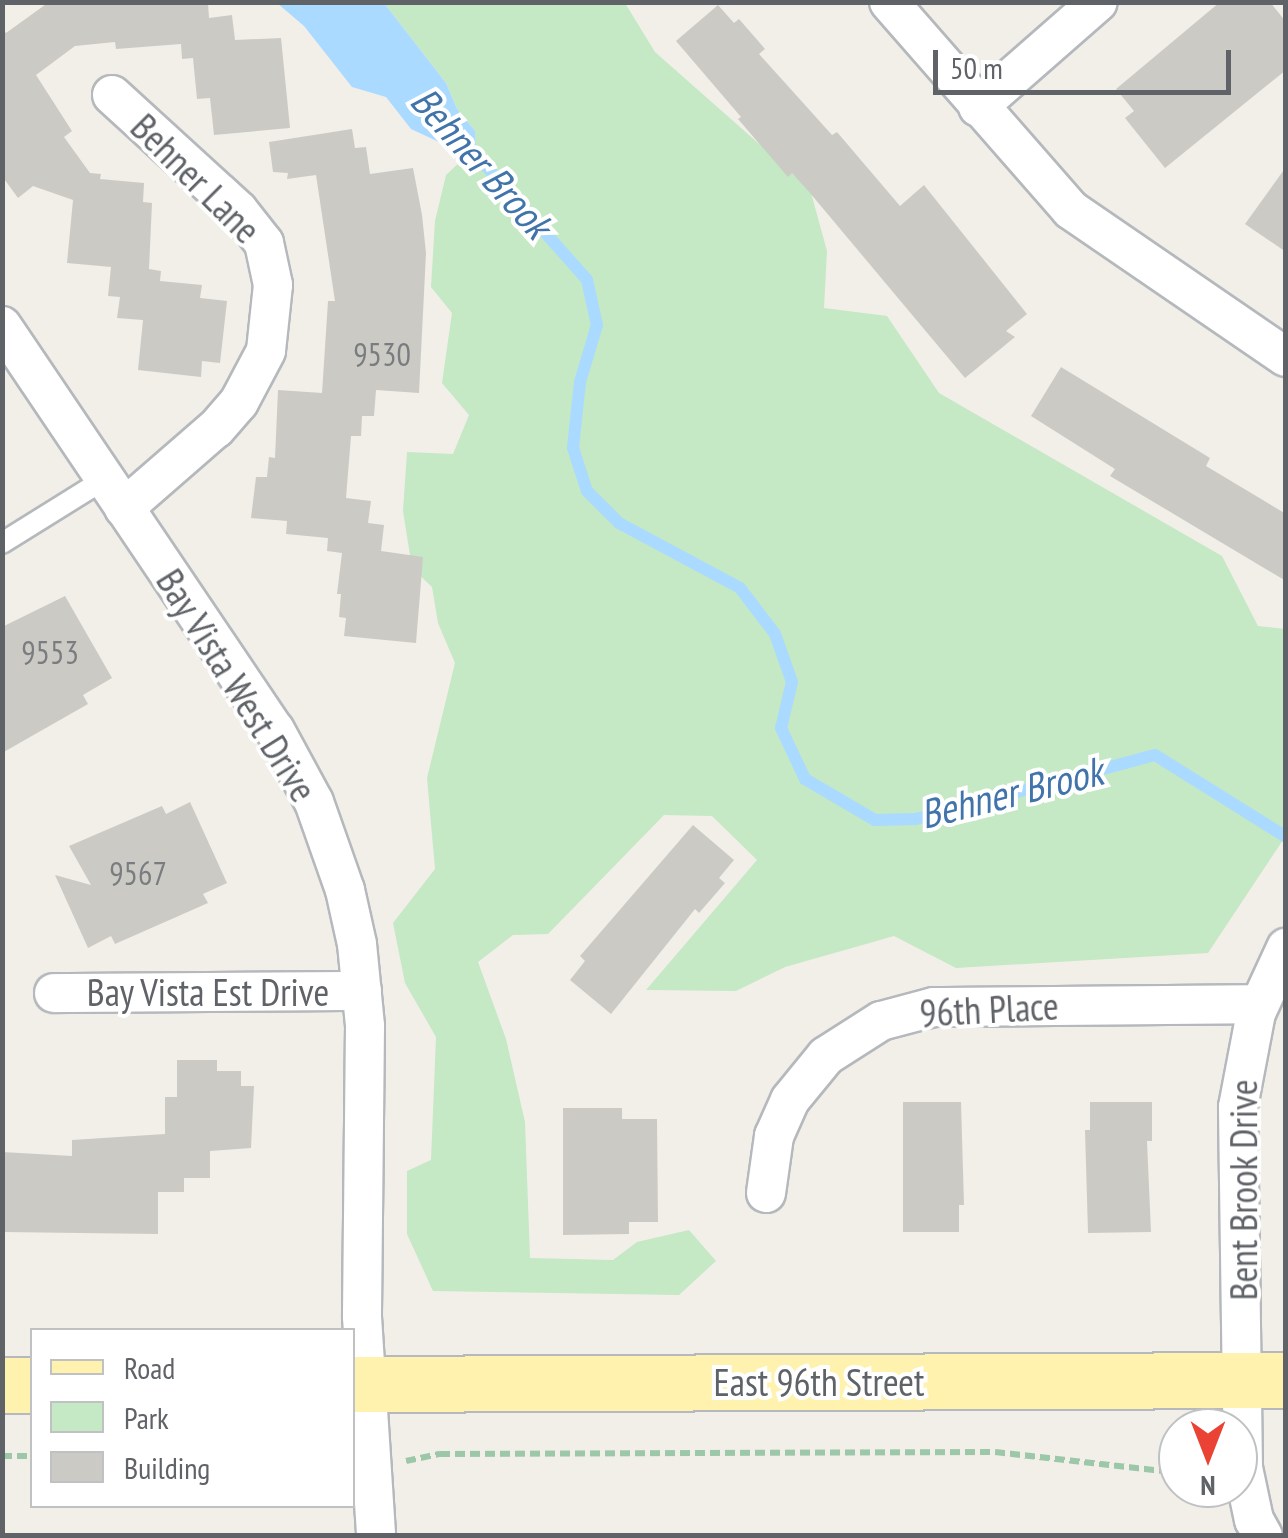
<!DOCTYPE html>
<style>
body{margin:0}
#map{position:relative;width:1288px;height:1538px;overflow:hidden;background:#f1efe8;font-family:"PT Sans Narrow",sans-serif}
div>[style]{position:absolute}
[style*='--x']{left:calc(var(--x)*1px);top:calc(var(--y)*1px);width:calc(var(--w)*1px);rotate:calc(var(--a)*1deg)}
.green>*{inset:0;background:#c5e8c5}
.water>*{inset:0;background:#aadaff}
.stream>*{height:12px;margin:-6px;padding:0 6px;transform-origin:6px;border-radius:6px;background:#aadaff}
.building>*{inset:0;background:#cccac5}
.path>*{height:6px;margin-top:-3px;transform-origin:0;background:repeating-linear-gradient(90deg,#9cc7a9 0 10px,transparent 0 15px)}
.roads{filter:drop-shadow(2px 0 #b5b8bc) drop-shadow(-2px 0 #b5b8bc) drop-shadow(0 2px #b5b8bc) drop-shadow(0 -2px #b5b8bc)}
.service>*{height:20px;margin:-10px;padding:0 10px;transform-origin:10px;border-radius:10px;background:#fff}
.minor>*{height:38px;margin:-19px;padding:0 19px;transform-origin:19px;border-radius:19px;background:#fff}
.primary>*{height:55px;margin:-27.5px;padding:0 27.5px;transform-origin:27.5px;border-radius:27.5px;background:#fff2af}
span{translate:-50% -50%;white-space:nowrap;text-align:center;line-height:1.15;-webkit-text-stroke:8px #fff;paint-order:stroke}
.number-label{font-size:32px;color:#7a7d7f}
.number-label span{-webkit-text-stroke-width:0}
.street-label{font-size:38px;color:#5f6368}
.water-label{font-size:40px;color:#4174aa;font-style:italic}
.frame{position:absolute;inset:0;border:5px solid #5f6368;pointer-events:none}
.legend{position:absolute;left:30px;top:1328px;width:325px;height:180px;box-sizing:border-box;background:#fff;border:2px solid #bfc1c3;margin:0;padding:12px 18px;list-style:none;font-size:30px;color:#5f6368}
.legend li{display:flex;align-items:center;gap:20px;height:50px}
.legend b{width:50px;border:2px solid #bfc1c3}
.north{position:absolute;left:1158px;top:1408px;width:100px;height:100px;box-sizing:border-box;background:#fff;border:2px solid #bfc1c3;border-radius:50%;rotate:180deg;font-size:28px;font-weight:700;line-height:40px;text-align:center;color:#5f6368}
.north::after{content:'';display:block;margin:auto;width:35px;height:45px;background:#ea4335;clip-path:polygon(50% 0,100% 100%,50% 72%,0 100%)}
.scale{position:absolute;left:933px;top:50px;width:298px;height:45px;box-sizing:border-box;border:5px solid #5f6368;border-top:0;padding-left:12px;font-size:30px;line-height:35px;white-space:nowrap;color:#5f6368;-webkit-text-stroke:8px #fff;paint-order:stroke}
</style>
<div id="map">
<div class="green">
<i style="clip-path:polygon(384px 3px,625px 3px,655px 52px,810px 189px,827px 251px,824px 308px,887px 316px,939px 393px,1222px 556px,1258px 626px,1285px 629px,1285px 837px,1208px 953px,956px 968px,894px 936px,785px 967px,736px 991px,646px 990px,757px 860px,712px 816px,664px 815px,548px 934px,513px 935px,478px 962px,506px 1039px,525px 1122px,530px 1258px,613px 1260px,637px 1242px,689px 1230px,716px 1261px,679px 1295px,433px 1291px,407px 1234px,407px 1171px,431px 1160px,436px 1037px,405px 983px,393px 923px,435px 869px,427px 778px,455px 663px,438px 623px,432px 587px,412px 568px,403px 511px,407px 452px,453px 454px,469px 415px,442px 383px,452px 313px,431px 287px,435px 221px,446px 175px,476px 147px,475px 131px,457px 109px,446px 83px)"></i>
</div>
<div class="water">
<i style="clip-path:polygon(277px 3px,384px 3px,446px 83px,457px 109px,475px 131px,476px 148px,467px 155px,411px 129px,386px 97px,352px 87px,304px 26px)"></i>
</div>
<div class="stream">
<i style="--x:462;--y:139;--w:188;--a:48.4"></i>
<i style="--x:587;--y:280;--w:46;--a:77.5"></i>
<i style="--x:597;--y:325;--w:59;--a:106.6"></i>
<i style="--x:580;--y:382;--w:66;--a:96.1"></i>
<i style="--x:573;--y:448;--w:45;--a:72"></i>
<i style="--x:587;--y:491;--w:45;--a:45"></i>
<i style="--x:619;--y:523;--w:137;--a:28.2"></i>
<i style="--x:740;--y:588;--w:58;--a:52.7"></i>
<i style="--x:775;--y:634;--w:51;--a:70.5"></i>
<i style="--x:792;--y:682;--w:47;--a:103.4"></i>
<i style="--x:781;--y:728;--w:56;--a:64.8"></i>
<i style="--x:805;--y:779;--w:81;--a:30.4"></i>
<i style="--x:875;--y:820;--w:41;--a:-1.4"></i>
<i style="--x:916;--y:819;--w:247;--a:-15"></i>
<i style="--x:1155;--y:755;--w:155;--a:32"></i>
</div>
<div class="building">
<i style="clip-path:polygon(49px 2px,208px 3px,209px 18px,232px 15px,235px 40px,281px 38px,290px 128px,214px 135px,210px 98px,197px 99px,193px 58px,182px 59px,181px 44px,116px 49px,115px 42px,75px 46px,36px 75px,72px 131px,64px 137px,90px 173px,101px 174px,100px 179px,144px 183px,143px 202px,152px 203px,149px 269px,161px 271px,160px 281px,202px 285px,200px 298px,227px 301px,220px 363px,202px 361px,201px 377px,138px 370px,143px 320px,117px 318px,120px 297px,108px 296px,111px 267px,67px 263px,73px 200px,33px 186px,18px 198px,2px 176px,2px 28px,6px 33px)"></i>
<i style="clip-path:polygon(1220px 2px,1270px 2px,1286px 22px,1286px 70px,1165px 168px,1125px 118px,1134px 111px,1116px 89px)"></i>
<i style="clip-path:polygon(718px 5px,734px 23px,739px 19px,765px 49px,759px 54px,832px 135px,837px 132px,900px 206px,924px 185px,1027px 314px,1006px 331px,1015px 337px,965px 378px,810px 193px,792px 173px,788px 177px,738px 119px,741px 117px,676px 41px)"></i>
<i style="clip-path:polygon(352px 129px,355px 148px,366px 147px,370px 174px,413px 168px,422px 215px,426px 253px,419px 393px,376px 390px,374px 416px,362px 416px,361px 436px,351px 436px,346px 498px,371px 501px,368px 523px,384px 525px,381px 551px,423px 557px,416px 643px,344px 636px,346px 618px,339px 617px,341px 594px,337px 594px,342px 553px,327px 551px,328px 538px,286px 534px,287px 521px,251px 518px,256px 477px,267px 477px,269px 457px,275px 458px,278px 390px,322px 393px,328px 301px,335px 301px,316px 175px,287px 179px,288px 173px,273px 172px,269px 142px)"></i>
<i style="clip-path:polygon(1286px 167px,1286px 252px,1245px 224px)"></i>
<i style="clip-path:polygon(1061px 367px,1210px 458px,1206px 466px,1286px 514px,1286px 581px,1110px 476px,1115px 469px,1031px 416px)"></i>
<i style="clip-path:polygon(65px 596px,112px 678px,83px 695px,88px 704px,2px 753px,2px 627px)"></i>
<i style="clip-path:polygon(190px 802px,227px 883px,203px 894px,208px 903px,115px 944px,111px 936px,88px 948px,55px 875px,91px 885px,69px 846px,162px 806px,166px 814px)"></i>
<i style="clip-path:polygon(693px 825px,734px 860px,719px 878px,725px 883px,699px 913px,695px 909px,611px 1014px,570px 980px,585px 961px,580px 956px)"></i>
<i style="clip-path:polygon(177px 1060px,217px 1060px,217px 1071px,241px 1071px,241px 1086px,254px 1086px,251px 1148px,210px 1151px,210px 1178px,184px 1178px,184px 1192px,158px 1192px,158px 1234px,2px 1232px,2px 1152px,72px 1156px,72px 1140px,165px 1134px,165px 1097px,177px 1097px)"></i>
<i style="clip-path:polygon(903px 1102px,961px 1102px,964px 1205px,959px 1205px,959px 1232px,903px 1232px)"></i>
<i style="clip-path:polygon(1090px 1102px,1152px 1102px,1152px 1141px,1147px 1141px,1151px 1232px,1088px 1233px,1085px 1130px,1090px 1130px)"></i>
<i style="clip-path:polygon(563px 1108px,622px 1108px,622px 1119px,657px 1119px,658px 1222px,629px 1222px,629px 1234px,563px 1235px)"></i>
</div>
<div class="path">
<i style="--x:2;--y:1456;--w:30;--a:0"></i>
<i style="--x:406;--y:1461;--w:35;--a:-12"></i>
<i style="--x:440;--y:1454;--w:555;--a:-0.21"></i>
<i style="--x:995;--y:1452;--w:184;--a:6.5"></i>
</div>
<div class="roads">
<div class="service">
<i style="--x:2;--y:543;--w:121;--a:-31.9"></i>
</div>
<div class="minor">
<i style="--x:889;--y:2;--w:276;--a:48.8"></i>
<i style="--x:1071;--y:210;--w:260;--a:34.4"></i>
<i style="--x:112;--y:95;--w:171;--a:42.4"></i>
<i style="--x:238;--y:210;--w:42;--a:51.8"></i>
<i style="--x:264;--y:243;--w:43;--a:77.9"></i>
<i style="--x:273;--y:285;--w:66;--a:96.1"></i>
<i style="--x:266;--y:351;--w:58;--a:117.9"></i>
<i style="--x:239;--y:402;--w:35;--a:131"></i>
<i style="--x:216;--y:428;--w:122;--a:139"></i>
<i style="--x:978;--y:107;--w:159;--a:-41.2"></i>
<i style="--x:2;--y:326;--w:488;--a:56"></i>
<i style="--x:275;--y:730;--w:82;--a:61.6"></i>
<i style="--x:314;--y:802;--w:93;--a:70.6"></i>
<i style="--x:345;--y:890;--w:55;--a:77.5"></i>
<i style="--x:357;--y:944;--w:82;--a:84.4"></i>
<i style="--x:365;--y:1026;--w:291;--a:90.6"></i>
<i style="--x:362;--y:1317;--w:219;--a:86.3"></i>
<i style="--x:54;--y:993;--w:308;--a:-0.4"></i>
<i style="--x:766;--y:1193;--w:58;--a:-82"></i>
<i style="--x:774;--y:1136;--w:39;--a:-66"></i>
<i style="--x:790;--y:1100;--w:57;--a:-50.7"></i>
<i style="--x:826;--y:1056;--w:65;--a:-32.5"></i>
<i style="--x:881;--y:1021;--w:55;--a:-14.8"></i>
<i style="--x:934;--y:1007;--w:325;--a:-0.5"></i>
<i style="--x:1263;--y:1536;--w:18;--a:-119"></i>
<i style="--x:1254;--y:1520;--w:53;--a:-101.9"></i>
<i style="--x:1243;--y:1468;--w:361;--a:-90.8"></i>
<i style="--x:1238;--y:1107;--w:96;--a:-79.2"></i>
<i style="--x:1256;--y:1013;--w:72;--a:-65.2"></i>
</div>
<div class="primary">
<i style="--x:352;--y:1384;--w:934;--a:-0.25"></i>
<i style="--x:2;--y:1385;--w:30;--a:0"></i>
</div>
</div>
<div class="number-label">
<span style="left:382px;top:354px">9530</span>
<span style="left:50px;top:652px">9553</span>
<span style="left:138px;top:873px">9567</span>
</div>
<div class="street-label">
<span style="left:196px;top:178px;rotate:45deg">Behner Lane</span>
<span style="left:237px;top:685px;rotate:58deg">Bay Vista West Drive</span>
<span style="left:208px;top:992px">Bay Vista Est Drive</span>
<span style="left:989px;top:1009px;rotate:-3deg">96th Place</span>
<span style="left:1243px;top:1190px;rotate:-90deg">Bent Brook Drive</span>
<span style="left:819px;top:1382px">East 96th Street</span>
</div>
<div class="water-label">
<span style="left:482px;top:162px;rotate:48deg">Behner Brook</span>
<span style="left:1011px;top:792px;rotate:-14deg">Behner Brook</span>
</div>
<div class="frame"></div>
<ul class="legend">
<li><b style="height:12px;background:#fff2af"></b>Road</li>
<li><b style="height:28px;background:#c5e8c5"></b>Park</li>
<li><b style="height:28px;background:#cccac5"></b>Building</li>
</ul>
<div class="north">N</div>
<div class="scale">50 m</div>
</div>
